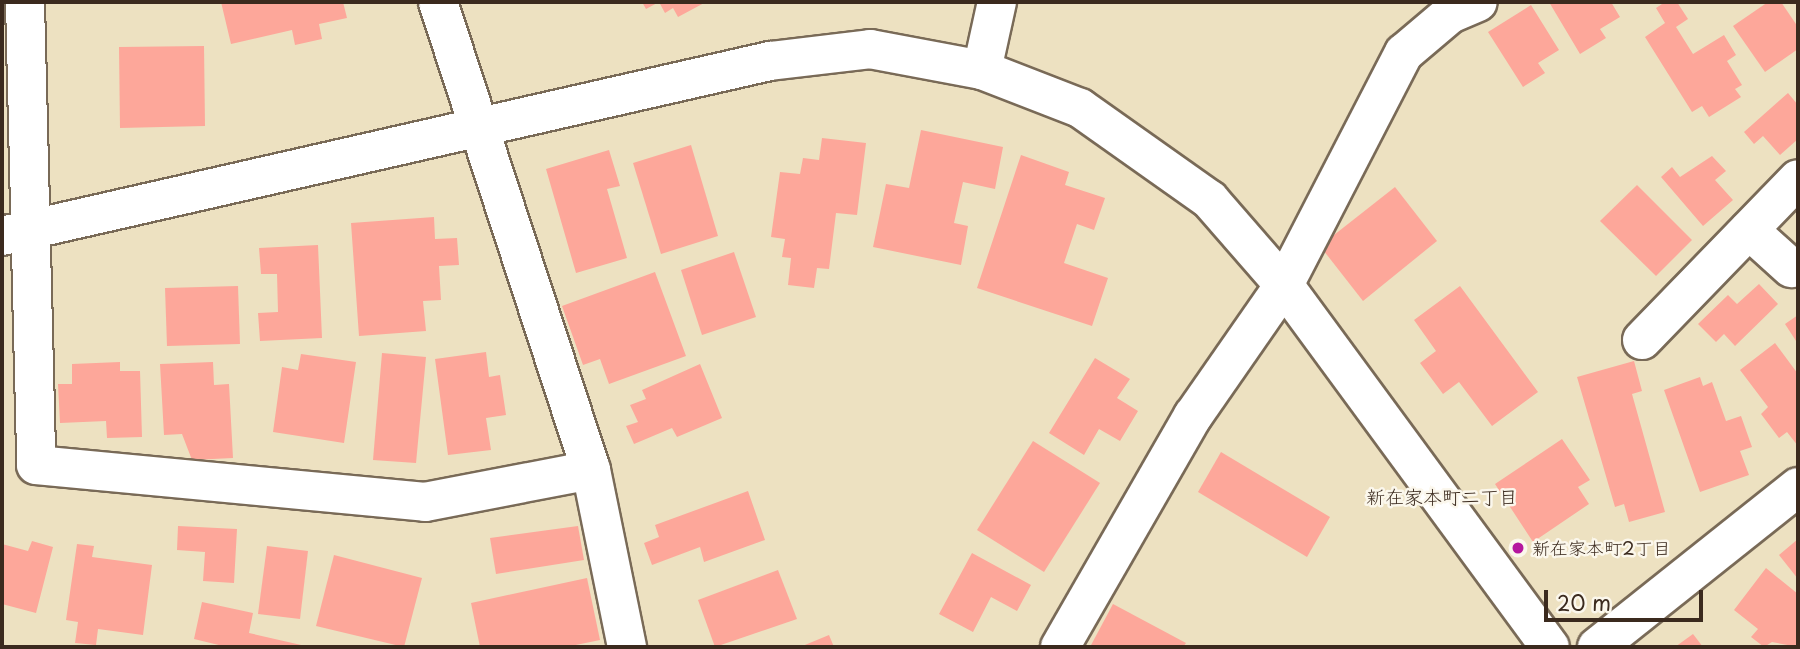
<!DOCTYPE html>
<meta charset="utf-8">
<style>
body{margin:0}
#map{position:relative;width:1800px;height:649px;overflow:hidden;background:#ede1c1;font-family:"Playpen Sans","Klee One",sans-serif}
div>[style]{position:absolute}
[style*='--x']{left:calc(var(--x)*1px);top:calc(var(--y)*1px);width:calc(var(--w)*1px);rotate:calc(var(--a)*1deg)}
.building>*{inset:0;background:#fda79a}
.roads{filter:drop-shadow(2px 0 #796a57) drop-shadow(-2px 0 #796a57) drop-shadow(0 2px #796a57) drop-shadow(0 -2px #796a57)}
.minor>*{height:38px;margin:-19px;padding:0 19px;transform-origin:19px;border-radius:19px;background:#fff}
.tertiary>*{height:38px;margin:-19px;padding:0 19px;transform-origin:19px;border-radius:19px;background:#fff}
.dots>*{width:19px;height:19px;translate:-50% -50%;box-sizing:border-box;border:4px solid #fbf7ec;border-radius:50%}
span{translate:-50% -50%;white-space:nowrap;text-align:center;line-height:1.15;-webkit-text-stroke:5px #fbf7ec;paint-order:stroke}
.poi-label{font-size:18px;color:#3b2a1e}
.left{translate:0 -50%;text-align:left}
.neighbourhood-label{font-size:19px;color:#3b2a1e}
.frame{position:absolute;inset:0;border:4px solid #3b2a1e;pointer-events:none}
.scale{position:absolute;left:1544px;top:590px;width:159px;height:32px;box-sizing:border-box;border:4px solid #3b2a1e;border-top:0;padding-left:9px;font-size:21px;line-height:24px;white-space:nowrap;color:#3b2a1e;-webkit-text-stroke:5px #fbf7ec;paint-order:stroke}
</style>
<div id="map">
<div class="building">
<i style="clip-path:polygon(221px 2px,343px 2px,347px 18px,319px 24px,322px 39px,295px 45px,292px 30px,231px 44px)"></i>
<i style="clip-path:polygon(642px 2px,706px 2px,678px 17px,673px 8px,665px 13px,659px 2px,646px 9px)"></i>
<i style="clip-path:polygon(1549px 2px,1611px 2px,1620px 17px,1600px 29px,1606px 38px,1580px 54px)"></i>
<i style="clip-path:polygon(1665px 2px,1677px 2px,1688px 19px,1676px 27px,1693px 54px,1724px 35px,1736px 55px,1727px 61px,1742px 85px,1735px 89px,1741px 97px,1709px 117px,1702px 106px,1692px 112px,1645px 37px,1665px 23px,1656px 8px)"></i>
<i style="clip-path:polygon(1768px 2px,1781px 2px,1798px 27px,1798px 49px,1765px 72px,1733px 26px)"></i>
<i style="clip-path:polygon(1531px 5px,1559px 50px,1538px 63px,1545px 73px,1523px 87px,1488px 32px)"></i>
<i style="clip-path:polygon(204px 46px,205px 126px,120px 128px,119px 47px)"></i>
<i style="clip-path:polygon(1788px 93px,1798px 105px,1798px 139px,1780px 155px,1763px 136px,1754px 144px,1744px 132px)"></i>
<i style="clip-path:polygon(921px 130px,1003px 147px,995px 189px,963px 182px,954px 223px,968px 226px,961px 265px,873px 247px,886px 184px,909px 188px)"></i>
<i style="clip-path:polygon(822px 138px,866px 143px,857px 215px,836px 213px,829px 269px,817px 268px,814px 288px,788px 285px,791px 258px,782px 257px,785px 239px,771px 237px,780px 172px,800px 174px,803px 158px,819px 160px)"></i>
<i style="clip-path:polygon(691px 145px,718px 236px,661px 254px,633px 163px)"></i>
<i style="clip-path:polygon(609px 150px,620px 186px,607px 189px,627px 258px,576px 273px,546px 169px)"></i>
<i style="clip-path:polygon(1021px 155px,1069px 172px,1065px 185px,1105px 198px,1094px 230px,1077px 224px,1064px 263px,1108px 278px,1092px 326px,977px 288px)"></i>
<i style="clip-path:polygon(1712px 156px,1726px 171px,1715px 180px,1733px 200px,1703px 226px,1661px 177px,1672px 167px,1680px 177px)"></i>
<i style="clip-path:polygon(1637px 185px,1692px 240px,1656px 276px,1600px 221px)"></i>
<i style="clip-path:polygon(1395px 187px,1437px 241px,1363px 301px,1320px 246px)"></i>
<i style="clip-path:polygon(434px 217px,435px 239px,457px 238px,459px 265px,439px 266px,441px 300px,423px 301px,426px 331px,359px 336px,351px 223px)"></i>
<i style="clip-path:polygon(318px 245px,322px 338px,260px 341px,258px 313px,278px 312px,277px 274px,261px 274px,259px 248px)"></i>
<i style="clip-path:polygon(734px 252px,756px 317px,702px 335px,681px 270px)"></i>
<i style="clip-path:polygon(655px 272px,686px 356px,609px 384px,600px 359px,583px 365px,562px 306px)"></i>
<i style="clip-path:polygon(1759px 284px,1778px 304px,1735px 346px,1724px 334px,1716px 342px,1698px 324px,1728px 295px,1737px 304px)"></i>
<i style="clip-path:polygon(238px 286px,240px 344px,167px 346px,165px 288px)"></i>
<i style="clip-path:polygon(1460px 286px,1538px 392px,1492px 426px,1459px 382px,1443px 394px,1420px 363px,1436px 351px,1414px 320px)"></i>
<i style="clip-path:polygon(1798px 315px,1798px 344px,1785px 324px)"></i>
<i style="clip-path:polygon(1775px 343px,1798px 374px,1798px 446px,1787px 432px,1779px 438px,1761px 414px,1768px 407px,1740px 370px)"></i>
<i style="clip-path:polygon(486px 352px,489px 377px,500px 375px,506px 415px,486px 418px,491px 450px,448px 455px,435px 359px)"></i>
<i style="clip-path:polygon(382px 353px,426px 357px,416px 463px,373px 460px)"></i>
<i style="clip-path:polygon(301px 354px,356px 362px,344px 443px,273px 432px,282px 367px,298px 370px)"></i>
<i style="clip-path:polygon(1095px 358px,1130px 379px,1117px 398px,1138px 411px,1120px 441px,1099px 429px,1084px 455px,1049px 433px)"></i>
<i style="clip-path:polygon(1634px 361px,1642px 391px,1632px 394px,1665px 512px,1629px 522px,1624px 504px,1615px 507px,1577px 377px)"></i>
<i style="clip-path:polygon(120px 362px,120px 371px,140px 371px,142px 437px,107px 438px,106px 421px,60px 423px,58px 384px,72px 384px,72px 364px)"></i>
<i style="clip-path:polygon(213px 362px,214px 385px,229px 384px,233px 458px,192px 460px,182px 434px,164px 435px,160px 364px)"></i>
<i style="clip-path:polygon(700px 364px,722px 418px,677px 437px,672px 428px,634px 444px,626px 426px,638px 422px,630px 405px,646px 399px,642px 390px)"></i>
<i style="clip-path:polygon(1700px 377px,1703px 386px,1712px 382px,1726px 421px,1741px 416px,1752px 447px,1740px 451px,1749px 475px,1700px 492px,1664px 390px)"></i>
<i style="clip-path:polygon(1562px 439px,1590px 480px,1578px 487px,1589px 504px,1533px 542px,1495px 484px)"></i>
<i style="clip-path:polygon(1033px 441px,1100px 483px,1044px 572px,977px 530px)"></i>
<i style="clip-path:polygon(1221px 452px,1330px 517px,1307px 557px,1198px 492px)"></i>
<i style="clip-path:polygon(748px 491px,765px 540px,704px 562px,700px 547px,652px 565px,644px 543px,659px 537px,655px 525px)"></i>
<i style="clip-path:polygon(178px 526px,237px 529px,234px 583px,203px 581px,205px 552px,177px 550px)"></i>
<i style="clip-path:polygon(578px 526px,584px 560px,496px 574px,490px 538px)"></i>
<i style="clip-path:polygon(1798px 539px,1798px 579px,1779px 555px)"></i>
<i style="clip-path:polygon(32px 541px,53px 547px,36px 613px,2px 604px,2px 544px,28px 551px)"></i>
<i style="clip-path:polygon(77px 544px,94px 546px,92px 557px,152px 565px,143px 635px,98px 629px,96px 645px,75px 643px,78px 622px,66px 620px)"></i>
<i style="clip-path:polygon(267px 546px,308px 551px,300px 619px,258px 614px)"></i>
<i style="clip-path:polygon(972px 553px,1031px 585px,1017px 611px,991px 597px,973px 632px,939px 614px)"></i>
<i style="clip-path:polygon(334px 555px,422px 578px,404px 647px,316px 626px)"></i>
<i style="clip-path:polygon(1766px 568px,1798px 594px,1798px 647px,1772px 642px,1764px 647px,1751px 637px,1758px 629px,1734px 610px)"></i>
<i style="clip-path:polygon(778px 570px,797px 619px,715px 647px,698px 600px)"></i>
<i style="clip-path:polygon(587px 578px,600px 640px,566px 647px,480px 647px,471px 603px)"></i>
<i style="clip-path:polygon(202px 602px,253px 613px,249px 633px,310px 647px,227px 647px,194px 639px)"></i>
<i style="clip-path:polygon(1113px 604px,1186px 643px,1183px 647px,1090px 647px)"></i>
<i style="clip-path:polygon(1693px 634px,1703px 647px,1675px 647px)"></i>
<i style="clip-path:polygon(829px 635px,834px 647px,800px 647px)"></i>
</div>
<div class="roads">
<div class="minor">
<i style="--x:25;--y:2;--w:463;--a:88.6"></i>
<i style="--x:36;--y:465;--w:391;--a:5.4"></i>
<i style="--x:425;--y:502;--w:169;--a:-10.9"></i>
<i style="--x:438;--y:2;--w:492;--a:71.9"></i>
<i style="--x:591;--y:470;--w:181;--a:78.5"></i>
<i style="--x:982;--y:70;--w:70;--a:-77.6"></i>
<i style="--x:1749;--y:230;--w:57;--a:42.1"></i>
<i style="--x:1642;--y:340;--w:224;--a:-45.9"></i>
<i style="--x:1060;--y:647;--w:267;--a:-60.1"></i>
<i style="--x:1193;--y:416;--w:160;--a:-55.2"></i>
<i style="--x:1284;--y:285;--w:261;--a:-62.7"></i>
<i style="--x:1404;--y:53;--w:60;--a:-40.3"></i>
<i style="--x:1450;--y:14;--w:30;--a:-23"></i>
<i style="--x:1597;--y:647;--w:257;--a:-38.5"></i>
</div>
<div class="tertiary">
<i style="--x:2;--y:236;--w:788;--a:-12.84"></i>
<i style="--x:770;--y:61;--w:101;--a:-6.8"></i>
<i style="--x:870;--y:49;--w:114;--a:10.6"></i>
<i style="--x:982;--y:70;--w:105;--a:21.2"></i>
<i style="--x:1080;--y:108;--w:159;--a:35.3"></i>
<i style="--x:1210;--y:200;--w:113;--a:49"></i>
<i style="--x:1284;--y:285;--w:449;--a:53.7"></i>
</div>
</div>
<div class="dots">
<i style="left:1518px;top:548px;background:#b5179e"></i>
</div>
<div class="poi-label">
<span class="left" style="left:1532px;top:548px">新在家本町2丁目</span>
</div>
<div class="neighbourhood-label">
<span style="left:1442px;top:497px">新在家本町二丁目</span>
</div>
<div class="frame"></div>
<div class="scale">20 m</div>
</div>
